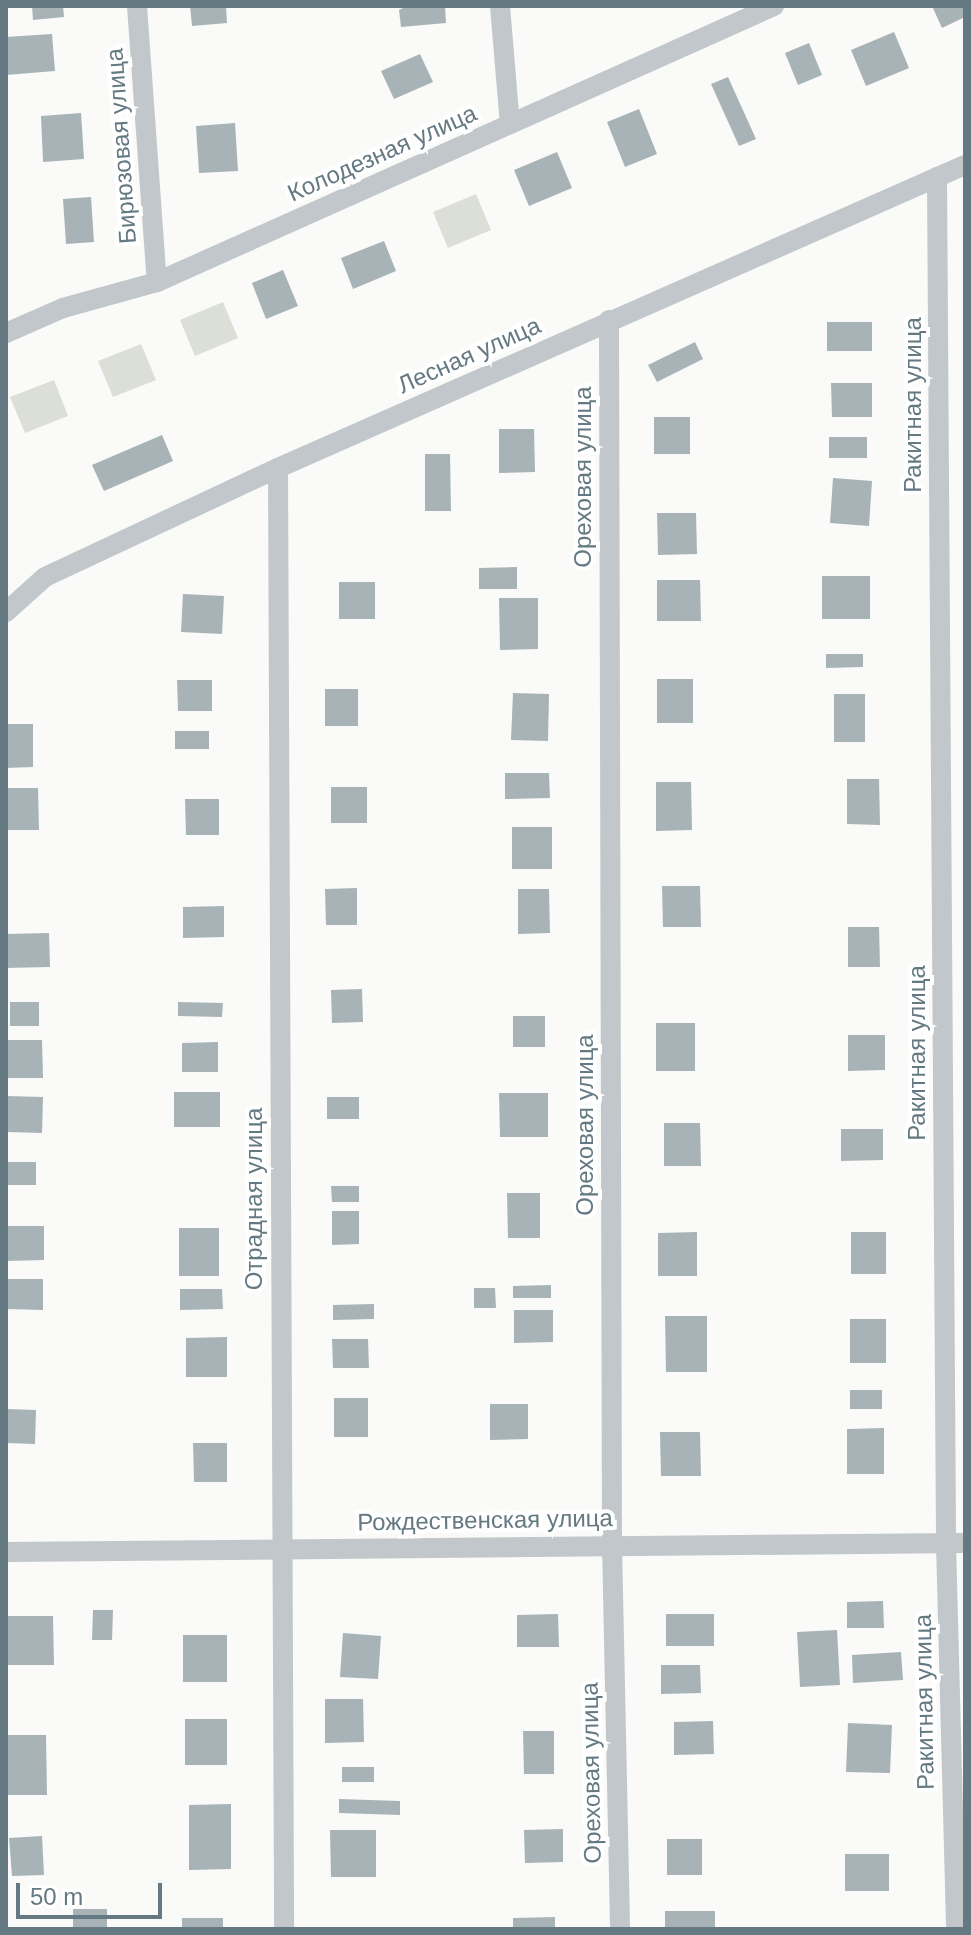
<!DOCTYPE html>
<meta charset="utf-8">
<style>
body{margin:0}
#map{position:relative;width:971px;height:1935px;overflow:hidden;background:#fafaf8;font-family:Arial,sans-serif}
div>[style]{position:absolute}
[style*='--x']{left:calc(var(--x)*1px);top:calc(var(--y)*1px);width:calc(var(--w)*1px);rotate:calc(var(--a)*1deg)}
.green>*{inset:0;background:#dbdfd7}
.building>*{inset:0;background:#a8b3b7}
.minor>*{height:20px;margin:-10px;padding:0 10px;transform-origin:10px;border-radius:10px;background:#c1c7ca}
span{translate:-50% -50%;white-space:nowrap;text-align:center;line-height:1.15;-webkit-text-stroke:8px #fff;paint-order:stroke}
.street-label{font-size:24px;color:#657982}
.frame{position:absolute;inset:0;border:8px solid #657982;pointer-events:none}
.scale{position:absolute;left:16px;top:1883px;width:146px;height:36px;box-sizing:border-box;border:4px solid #657982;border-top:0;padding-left:10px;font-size:24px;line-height:28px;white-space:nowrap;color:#657982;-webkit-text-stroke:6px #fff;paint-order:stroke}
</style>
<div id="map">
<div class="green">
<i style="clip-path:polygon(476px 194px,491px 230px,448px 248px,433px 212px)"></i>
<i style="clip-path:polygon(223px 302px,238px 338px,195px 356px,180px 320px)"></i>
<i style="clip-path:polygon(141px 344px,156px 380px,113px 397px,98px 361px)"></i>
<i style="clip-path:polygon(54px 380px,68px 416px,25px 433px,10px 397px)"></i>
</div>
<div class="building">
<i style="clip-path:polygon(32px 6px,63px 6px,64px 17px,33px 20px)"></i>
<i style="clip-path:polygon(190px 6px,226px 6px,227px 23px,192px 26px)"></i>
<i style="clip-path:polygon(407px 6px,445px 6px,446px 23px,401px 27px,399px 10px)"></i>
<i style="clip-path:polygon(932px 6px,965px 6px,965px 17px,942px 28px)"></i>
<i style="clip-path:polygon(894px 32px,909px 68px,866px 86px,851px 50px)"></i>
<i style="clip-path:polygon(52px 34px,55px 71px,6px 75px,6px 37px)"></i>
<i style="clip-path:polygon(809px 43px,822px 75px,798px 85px,785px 53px)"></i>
<i style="clip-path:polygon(420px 54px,433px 82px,394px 99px,381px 71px)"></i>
<i style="clip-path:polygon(728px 77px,756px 139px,739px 146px,711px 84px)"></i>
<i style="clip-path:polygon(639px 109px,657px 154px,625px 167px,607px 122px)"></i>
<i style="clip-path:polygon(81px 113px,84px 159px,43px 162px,41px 116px)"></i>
<i style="clip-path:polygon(235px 123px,238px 171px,199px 173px,196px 126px)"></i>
<i style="clip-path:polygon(557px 152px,572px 188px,529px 206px,514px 170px)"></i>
<i style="clip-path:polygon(91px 197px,94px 242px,66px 244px,63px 199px)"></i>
<i style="clip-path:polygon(384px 241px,396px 271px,353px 289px,341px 258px)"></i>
<i style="clip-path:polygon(283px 270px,298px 306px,266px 319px,252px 283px)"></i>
<i style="clip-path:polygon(827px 322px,872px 322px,872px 351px,827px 351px)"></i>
<i style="clip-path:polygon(695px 342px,703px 359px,657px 382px,648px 365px)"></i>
<i style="clip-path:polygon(831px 383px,872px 383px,872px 417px,832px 417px)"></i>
<i style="clip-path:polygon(654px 417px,690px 417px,690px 454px,654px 454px)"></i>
<i style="clip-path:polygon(499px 429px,534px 429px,535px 472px,499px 473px)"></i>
<i style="clip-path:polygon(162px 435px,173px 461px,104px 491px,92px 465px)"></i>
<i style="clip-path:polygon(829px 437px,867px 437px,867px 458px,829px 458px)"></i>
<i style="clip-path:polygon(425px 454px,450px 454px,451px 511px,425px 511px)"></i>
<i style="clip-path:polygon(833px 478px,872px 481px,869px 526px,830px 523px)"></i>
<i style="clip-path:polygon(657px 513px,696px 513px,697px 554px,658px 555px)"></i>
<i style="clip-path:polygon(517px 567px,517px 589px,479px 589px,479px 568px)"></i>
<i style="clip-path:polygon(822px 576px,870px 576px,870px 619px,822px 619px)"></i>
<i style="clip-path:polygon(657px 580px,700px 580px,701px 621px,657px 621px)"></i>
<i style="clip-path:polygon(339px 582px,375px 582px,375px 619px,339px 619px)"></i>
<i style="clip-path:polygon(183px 594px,224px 596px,222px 634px,181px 632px)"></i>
<i style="clip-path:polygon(499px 598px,538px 598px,538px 649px,500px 650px)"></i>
<i style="clip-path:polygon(826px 654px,863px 654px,863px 667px,826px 668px)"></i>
<i style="clip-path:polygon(657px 679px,693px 679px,693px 723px,657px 723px)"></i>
<i style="clip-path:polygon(177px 680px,212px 680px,212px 711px,178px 711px)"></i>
<i style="clip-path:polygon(325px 689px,358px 689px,358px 726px,325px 726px)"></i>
<i style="clip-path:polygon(513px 693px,549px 694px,548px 741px,511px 740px)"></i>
<i style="clip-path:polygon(834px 694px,865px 694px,865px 742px,834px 742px)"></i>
<i style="clip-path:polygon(6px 724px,33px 724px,33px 767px,6px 768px)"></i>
<i style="clip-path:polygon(175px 731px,209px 731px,209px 749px,175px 749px)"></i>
<i style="clip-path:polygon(505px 773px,549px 773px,550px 798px,505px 799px)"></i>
<i style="clip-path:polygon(847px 779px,879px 779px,880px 825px,847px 824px)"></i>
<i style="clip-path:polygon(656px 782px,691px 782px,692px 830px,656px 831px)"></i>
<i style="clip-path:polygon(331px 787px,367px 787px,367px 823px,331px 823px)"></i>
<i style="clip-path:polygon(6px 788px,38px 788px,39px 830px,6px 830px)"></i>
<i style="clip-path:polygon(185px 799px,219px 799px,219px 835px,186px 835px)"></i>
<i style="clip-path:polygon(512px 827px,552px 827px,552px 869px,512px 869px)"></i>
<i style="clip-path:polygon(662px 886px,700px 886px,701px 927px,663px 927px)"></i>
<i style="clip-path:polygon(357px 888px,357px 925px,326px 925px,325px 889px)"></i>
<i style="clip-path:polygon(518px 889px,549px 889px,550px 933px,518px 934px)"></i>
<i style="clip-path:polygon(224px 906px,224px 937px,183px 938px,183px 907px)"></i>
<i style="clip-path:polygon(848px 927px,879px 927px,880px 967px,848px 967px)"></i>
<i style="clip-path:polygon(49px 933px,50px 967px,6px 968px,6px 934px)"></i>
<i style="clip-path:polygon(362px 989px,363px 1022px,332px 1023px,331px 990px)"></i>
<i style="clip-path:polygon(10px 1002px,39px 1002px,39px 1026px,10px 1026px)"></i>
<i style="clip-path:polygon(178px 1002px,223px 1003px,222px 1017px,178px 1016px)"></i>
<i style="clip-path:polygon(513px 1016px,545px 1016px,545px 1047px,513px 1047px)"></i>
<i style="clip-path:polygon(656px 1023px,695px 1023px,695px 1071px,656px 1071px)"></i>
<i style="clip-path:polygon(848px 1035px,885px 1035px,885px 1070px,848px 1071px)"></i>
<i style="clip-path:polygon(6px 1040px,42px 1040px,43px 1078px,6px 1078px)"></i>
<i style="clip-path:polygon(218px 1042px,218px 1072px,182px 1072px,182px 1043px)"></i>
<i style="clip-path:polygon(174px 1092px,220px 1092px,220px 1127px,174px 1127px)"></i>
<i style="clip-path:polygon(499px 1093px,548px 1093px,548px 1137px,500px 1137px)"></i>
<i style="clip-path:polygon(6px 1096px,43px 1097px,42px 1133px,6px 1132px)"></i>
<i style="clip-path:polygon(327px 1097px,359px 1097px,359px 1119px,327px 1119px)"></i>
<i style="clip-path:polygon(664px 1123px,700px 1123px,701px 1166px,664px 1166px)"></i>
<i style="clip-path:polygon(841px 1129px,883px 1129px,883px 1160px,841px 1161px)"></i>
<i style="clip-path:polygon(6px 1162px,36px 1162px,36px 1185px,6px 1185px)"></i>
<i style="clip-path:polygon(331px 1186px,359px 1186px,359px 1202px,332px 1202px)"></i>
<i style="clip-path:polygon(507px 1193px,540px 1193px,540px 1238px,508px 1238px)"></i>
<i style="clip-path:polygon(332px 1211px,359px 1211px,359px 1244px,332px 1245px)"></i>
<i style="clip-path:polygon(6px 1226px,44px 1226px,44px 1260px,6px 1261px)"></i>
<i style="clip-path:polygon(179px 1228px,219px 1228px,219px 1276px,179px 1276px)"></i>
<i style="clip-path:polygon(697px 1232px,697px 1276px,658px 1276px,658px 1233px)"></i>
<i style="clip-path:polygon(851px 1232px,886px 1232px,886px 1274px,851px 1274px)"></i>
<i style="clip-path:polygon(6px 1279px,43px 1279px,43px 1310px,6px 1309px)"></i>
<i style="clip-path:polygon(551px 1285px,551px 1298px,513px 1298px,513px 1286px)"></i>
<i style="clip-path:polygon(474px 1288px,495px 1288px,496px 1308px,474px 1308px)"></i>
<i style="clip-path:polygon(180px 1289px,222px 1289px,223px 1309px,180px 1310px)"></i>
<i style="clip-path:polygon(374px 1304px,374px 1319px,333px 1320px,333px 1305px)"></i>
<i style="clip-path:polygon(514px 1310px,553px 1310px,553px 1342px,514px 1343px)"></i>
<i style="clip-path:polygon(665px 1316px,707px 1316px,707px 1372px,666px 1372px)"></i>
<i style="clip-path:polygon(850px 1319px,886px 1319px,886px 1363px,850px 1363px)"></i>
<i style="clip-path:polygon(227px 1337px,227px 1377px,186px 1377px,186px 1338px)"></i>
<i style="clip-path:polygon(332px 1339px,368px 1339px,369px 1368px,333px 1368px)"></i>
<i style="clip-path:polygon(850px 1390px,882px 1390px,882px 1409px,850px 1409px)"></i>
<i style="clip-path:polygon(334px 1398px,368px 1398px,368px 1437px,334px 1437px)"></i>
<i style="clip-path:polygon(490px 1404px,528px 1404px,528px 1439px,490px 1440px)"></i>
<i style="clip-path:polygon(6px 1409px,36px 1410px,35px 1444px,6px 1443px)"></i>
<i style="clip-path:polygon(884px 1428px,884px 1474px,847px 1474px,847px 1429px)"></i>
<i style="clip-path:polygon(660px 1432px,700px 1432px,701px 1476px,661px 1476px)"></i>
<i style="clip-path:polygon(193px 1443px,227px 1443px,227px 1482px,194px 1482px)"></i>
<i style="clip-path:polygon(883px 1601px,884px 1628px,847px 1628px,847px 1602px)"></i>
<i style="clip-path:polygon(93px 1610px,113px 1610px,112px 1640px,92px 1640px)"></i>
<i style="clip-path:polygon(558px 1614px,559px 1647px,517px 1647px,517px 1615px)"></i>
<i style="clip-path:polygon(666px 1614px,714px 1614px,714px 1646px,666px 1646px)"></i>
<i style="clip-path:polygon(6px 1616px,53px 1616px,54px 1665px,6px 1665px)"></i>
<i style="clip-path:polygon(837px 1630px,840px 1685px,800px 1687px,797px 1632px)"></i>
<i style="clip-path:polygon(343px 1633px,381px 1636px,378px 1679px,340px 1677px)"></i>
<i style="clip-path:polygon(183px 1635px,227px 1635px,227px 1682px,183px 1682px)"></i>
<i style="clip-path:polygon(901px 1652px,903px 1680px,853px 1683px,852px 1655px)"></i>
<i style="clip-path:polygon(661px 1665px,700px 1665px,701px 1693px,661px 1694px)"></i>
<i style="clip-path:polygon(325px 1699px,363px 1699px,364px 1742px,325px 1743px)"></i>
<i style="clip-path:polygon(185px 1719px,227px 1719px,227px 1765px,185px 1765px)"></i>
<i style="clip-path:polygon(713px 1721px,714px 1754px,674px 1755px,674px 1722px)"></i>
<i style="clip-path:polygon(848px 1723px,892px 1725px,890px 1773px,846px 1772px)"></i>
<i style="clip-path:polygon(523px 1731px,554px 1731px,554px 1774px,524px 1774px)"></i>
<i style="clip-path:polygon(6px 1735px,46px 1735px,47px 1795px,6px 1795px)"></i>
<i style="clip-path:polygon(342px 1767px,374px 1767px,374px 1782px,342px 1782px)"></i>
<i style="clip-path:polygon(339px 1799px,400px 1801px,400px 1815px,339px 1813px)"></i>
<i style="clip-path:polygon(231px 1804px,231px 1869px,189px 1870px,189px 1805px)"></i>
<i style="clip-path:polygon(563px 1829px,563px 1862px,525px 1863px,524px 1830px)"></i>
<i style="clip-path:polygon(330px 1830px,376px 1830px,376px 1877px,331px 1877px)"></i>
<i style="clip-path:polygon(42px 1836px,44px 1875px,12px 1876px,9px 1838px)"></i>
<i style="clip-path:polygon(667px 1839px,702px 1839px,702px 1875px,667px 1875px)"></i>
<i style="clip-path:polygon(845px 1854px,889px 1854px,889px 1891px,845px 1891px)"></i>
<i style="clip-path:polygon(73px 1909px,107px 1909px,107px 1929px,73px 1929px)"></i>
<i style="clip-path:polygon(665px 1911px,715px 1911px,715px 1929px,665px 1929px)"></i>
<i style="clip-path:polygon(555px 1917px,555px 1929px,513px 1929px,513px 1918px)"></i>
<i style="clip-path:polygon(182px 1918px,223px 1918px,223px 1929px,182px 1929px)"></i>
</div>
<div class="minor">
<i style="--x:137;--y:6;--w:277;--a:85.9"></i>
<i style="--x:500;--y:6;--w:118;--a:85.2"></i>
<i style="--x:937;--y:177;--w:1366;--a:89.62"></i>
<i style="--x:946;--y:1543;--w:386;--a:88.5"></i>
<i style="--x:609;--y:320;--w:1224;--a:89.86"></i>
<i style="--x:612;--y:1544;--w:385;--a:88.8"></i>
<i style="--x:6;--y:333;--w:62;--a:-23.7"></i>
<i style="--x:63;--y:308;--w:98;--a:-15.5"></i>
<i style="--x:157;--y:282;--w:676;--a:-24.1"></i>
<i style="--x:278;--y:468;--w:1461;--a:89.76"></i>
<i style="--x:6;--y:612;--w:52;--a:-41.9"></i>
<i style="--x:45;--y:577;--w:257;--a:-25.1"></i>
<i style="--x:278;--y:468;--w:751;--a:-23.8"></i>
<i style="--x:6;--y:1552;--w:959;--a:-0.54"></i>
</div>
<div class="street-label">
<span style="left:121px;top:146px;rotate:-94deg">Бирюзовая улица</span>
<span style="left:382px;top:153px;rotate:-24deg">Колодезная улица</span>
<span style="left:469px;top:355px;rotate:-24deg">Лесная улица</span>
<span style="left:913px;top:405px;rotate:-90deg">Ракитная улица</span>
<span style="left:583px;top:477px;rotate:-90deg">Ореховая улица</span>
<span style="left:917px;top:1053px;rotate:-90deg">Ракитная улица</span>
<span style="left:585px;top:1125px;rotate:-90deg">Ореховая улица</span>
<span style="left:254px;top:1199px;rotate:-90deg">Отрадная улица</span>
<span style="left:485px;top:1520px;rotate:-1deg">Рождественская улица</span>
<span style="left:924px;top:1702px;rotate:-91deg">Ракитная улица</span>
<span style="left:591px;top:1773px;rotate:-91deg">Ореховая улица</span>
</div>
<div class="frame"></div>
<div class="scale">50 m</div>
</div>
